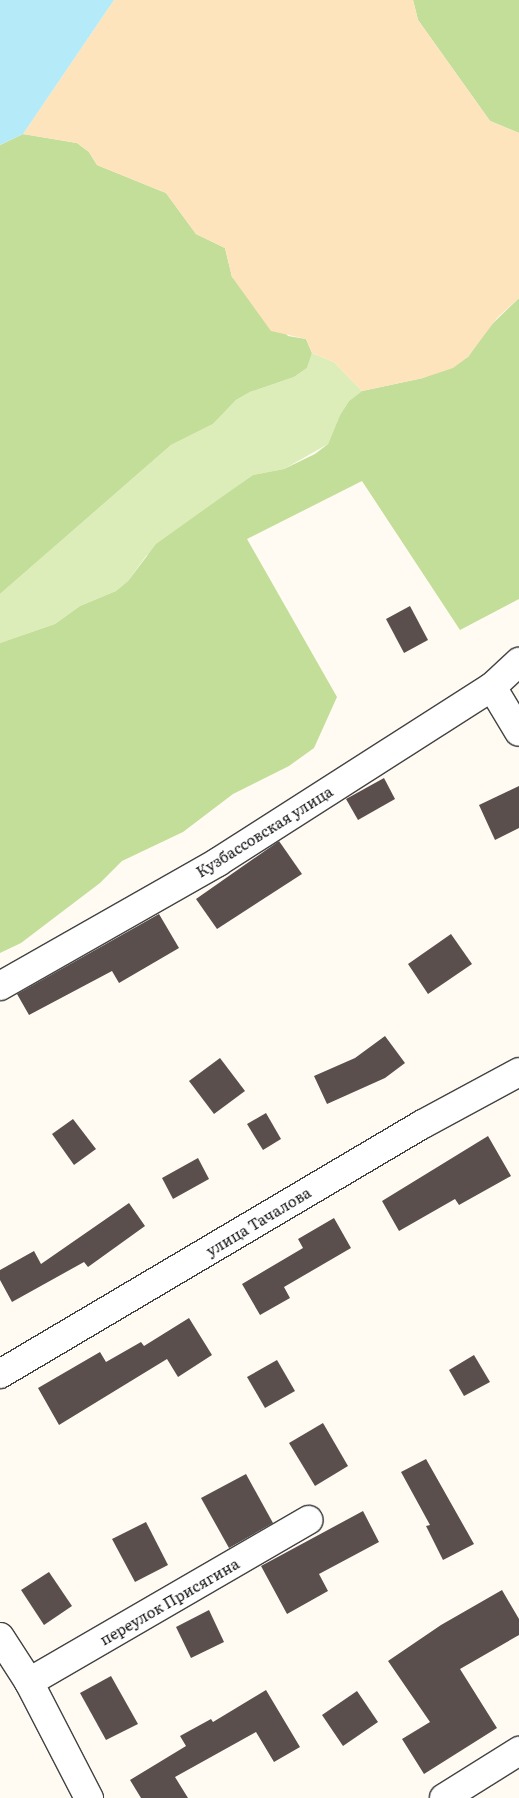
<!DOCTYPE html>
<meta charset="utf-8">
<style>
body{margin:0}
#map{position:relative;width:519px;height:1798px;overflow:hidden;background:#fffbf3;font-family:Literata,serif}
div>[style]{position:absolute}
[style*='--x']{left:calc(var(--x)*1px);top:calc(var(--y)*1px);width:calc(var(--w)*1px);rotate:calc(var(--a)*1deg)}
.green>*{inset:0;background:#ddedba}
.forest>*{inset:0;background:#c3de98}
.sand>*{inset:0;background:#fde4bd}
.water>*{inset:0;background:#b5ebf9}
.building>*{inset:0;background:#5a4f4c}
.roads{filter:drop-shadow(1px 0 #434343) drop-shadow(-1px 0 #434343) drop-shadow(0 1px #434343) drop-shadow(0 -1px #434343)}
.minor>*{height:28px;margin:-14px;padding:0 14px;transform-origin:14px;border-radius:14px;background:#fff}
span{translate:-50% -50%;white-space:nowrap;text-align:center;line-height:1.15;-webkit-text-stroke:5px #fff;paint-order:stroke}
.street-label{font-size:15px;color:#101010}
</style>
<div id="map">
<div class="green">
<i style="clip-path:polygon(312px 353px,334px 362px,362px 391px,349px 401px,340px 415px,328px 444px,284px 469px,253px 475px,240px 484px,146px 556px,128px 581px,116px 591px,80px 606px,55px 624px,0 643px,0 594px,171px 445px,213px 424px,236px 400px,250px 392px,294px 377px,307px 368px)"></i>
</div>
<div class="forest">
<i style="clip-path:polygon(413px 0,519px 0,519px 133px,490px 121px,418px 20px)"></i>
<i style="clip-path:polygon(23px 134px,77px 143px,89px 152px,97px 165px,166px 193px,196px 234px,225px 248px,232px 277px,288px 336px,306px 339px,312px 353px,307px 368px,294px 377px,250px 392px,236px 400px,213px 424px,171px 445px,0 594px,0 145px)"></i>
<i style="clip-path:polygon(519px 298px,519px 599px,460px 630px,362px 481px,247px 539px,337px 697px,314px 748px,289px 766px,233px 794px,183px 832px,122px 861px,100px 883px,21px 943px,0 953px,0 643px,55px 624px,80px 606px,116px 591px,128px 581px,156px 544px,240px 484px,253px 475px,284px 469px,315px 454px,328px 444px,340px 415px,349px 401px,362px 391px,423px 378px,468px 357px,487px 329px)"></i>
</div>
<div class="sand">
<i style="clip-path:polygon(114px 0,413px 0,418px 20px,490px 121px,519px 133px,519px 298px,497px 318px,468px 357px,453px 368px,423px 378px,362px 391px,334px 362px,312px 353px,306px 339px,271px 331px,232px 277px,225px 248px,196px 234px,166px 193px,97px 165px,89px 152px,77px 143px,23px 134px)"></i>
</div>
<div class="water">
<i style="clip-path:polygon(0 0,114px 0,23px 134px,0 145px)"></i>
</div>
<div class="building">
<i style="clip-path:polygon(410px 606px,428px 640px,404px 653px,386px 619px)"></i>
<i style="clip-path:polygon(384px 778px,395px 799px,358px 820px,346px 799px)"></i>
<i style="clip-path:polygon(519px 786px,519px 828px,495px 840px,479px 805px)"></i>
<i style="clip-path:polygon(279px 841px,302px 874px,217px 929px,196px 899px)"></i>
<i style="clip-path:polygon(159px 914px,179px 948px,119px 983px,112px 971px,29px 1015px,17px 994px)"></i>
<i style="clip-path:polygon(451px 934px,472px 964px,428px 994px,408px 964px)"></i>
<i style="clip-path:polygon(385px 1036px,405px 1063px,385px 1078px,327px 1104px,314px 1076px,355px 1058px)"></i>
<i style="clip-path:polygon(220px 1058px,245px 1091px,214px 1114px,189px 1081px)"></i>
<i style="clip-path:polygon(266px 1113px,281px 1139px,263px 1150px,247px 1124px)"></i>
<i style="clip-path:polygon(73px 1119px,96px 1149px,74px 1165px,52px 1134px)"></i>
<i style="clip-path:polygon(488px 1136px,511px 1176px,459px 1205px,455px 1199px,399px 1231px,382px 1201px)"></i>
<i style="clip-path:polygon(198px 1158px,209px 1179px,173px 1199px,162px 1178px)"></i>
<i style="clip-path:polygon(129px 1203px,145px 1226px,88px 1267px,84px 1262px,12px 1302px,0 1280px,0 1270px,34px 1251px,41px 1264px)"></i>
<i style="clip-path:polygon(334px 1218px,351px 1248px,284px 1287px,290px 1298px,260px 1315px,242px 1284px,303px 1248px,298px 1239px)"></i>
<i style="clip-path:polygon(189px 1318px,212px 1355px,178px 1377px,167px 1359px,59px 1425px,38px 1388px,100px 1352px,106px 1362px,141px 1342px,144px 1346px)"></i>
<i style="clip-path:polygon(474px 1355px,490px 1382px,464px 1396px,449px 1370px)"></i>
<i style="clip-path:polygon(277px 1360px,295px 1391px,265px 1408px,247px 1377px)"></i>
<i style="clip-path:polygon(323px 1423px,348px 1466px,315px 1486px,289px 1443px)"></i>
<i style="clip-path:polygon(426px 1459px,474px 1544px,443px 1560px,426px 1526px,430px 1525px,401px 1472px)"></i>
<i style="clip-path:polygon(246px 1474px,273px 1523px,229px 1548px,201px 1498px)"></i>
<i style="clip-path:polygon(363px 1511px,379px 1542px,319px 1574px,328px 1591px,287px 1614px,261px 1566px)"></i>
<i style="clip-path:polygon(146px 1522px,168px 1565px,135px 1582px,112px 1539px)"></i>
<i style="clip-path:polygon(49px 1572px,72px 1606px,44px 1625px,21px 1590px)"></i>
<i style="clip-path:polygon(502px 1590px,519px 1619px,519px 1635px,460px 1669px,497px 1728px,424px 1774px,402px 1739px,430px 1722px,388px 1661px,441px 1625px)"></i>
<i style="clip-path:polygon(209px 1610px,224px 1642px,191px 1658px,176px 1627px)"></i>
<i style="clip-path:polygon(111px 1676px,138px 1724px,106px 1740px,80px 1693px)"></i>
<i style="clip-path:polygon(266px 1690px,300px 1747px,274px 1762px,256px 1732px,175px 1777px,188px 1798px,141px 1798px,130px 1780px,186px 1746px,180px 1736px,211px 1719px,213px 1722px)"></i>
<i style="clip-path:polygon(357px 1691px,378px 1722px,343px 1746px,322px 1715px)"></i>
</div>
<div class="roads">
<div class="minor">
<i style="--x:492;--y:687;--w:52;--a:59"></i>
<i style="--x:0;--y:986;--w:251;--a:-29.6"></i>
<i style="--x:218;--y:862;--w:325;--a:-32.6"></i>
<i style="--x:492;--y:687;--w:37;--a:-43"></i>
<i style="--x:0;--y:1374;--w:491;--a:-30.6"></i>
<i style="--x:423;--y:1124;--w:109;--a:-28.4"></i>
<i style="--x:0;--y:1637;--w:54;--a:57.2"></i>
<i style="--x:29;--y:1682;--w:131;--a:62.7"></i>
<i style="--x:29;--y:1682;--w:323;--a:-30.1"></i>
<i style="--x:444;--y:1798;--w:89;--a:-32.1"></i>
</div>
</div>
<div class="street-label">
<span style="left:264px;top:831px;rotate:-32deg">Кузбассовская улица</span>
<span style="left:258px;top:1221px;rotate:-31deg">улица Тачалова</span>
<span style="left:169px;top:1601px;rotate:-30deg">переулок Присягина</span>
</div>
</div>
